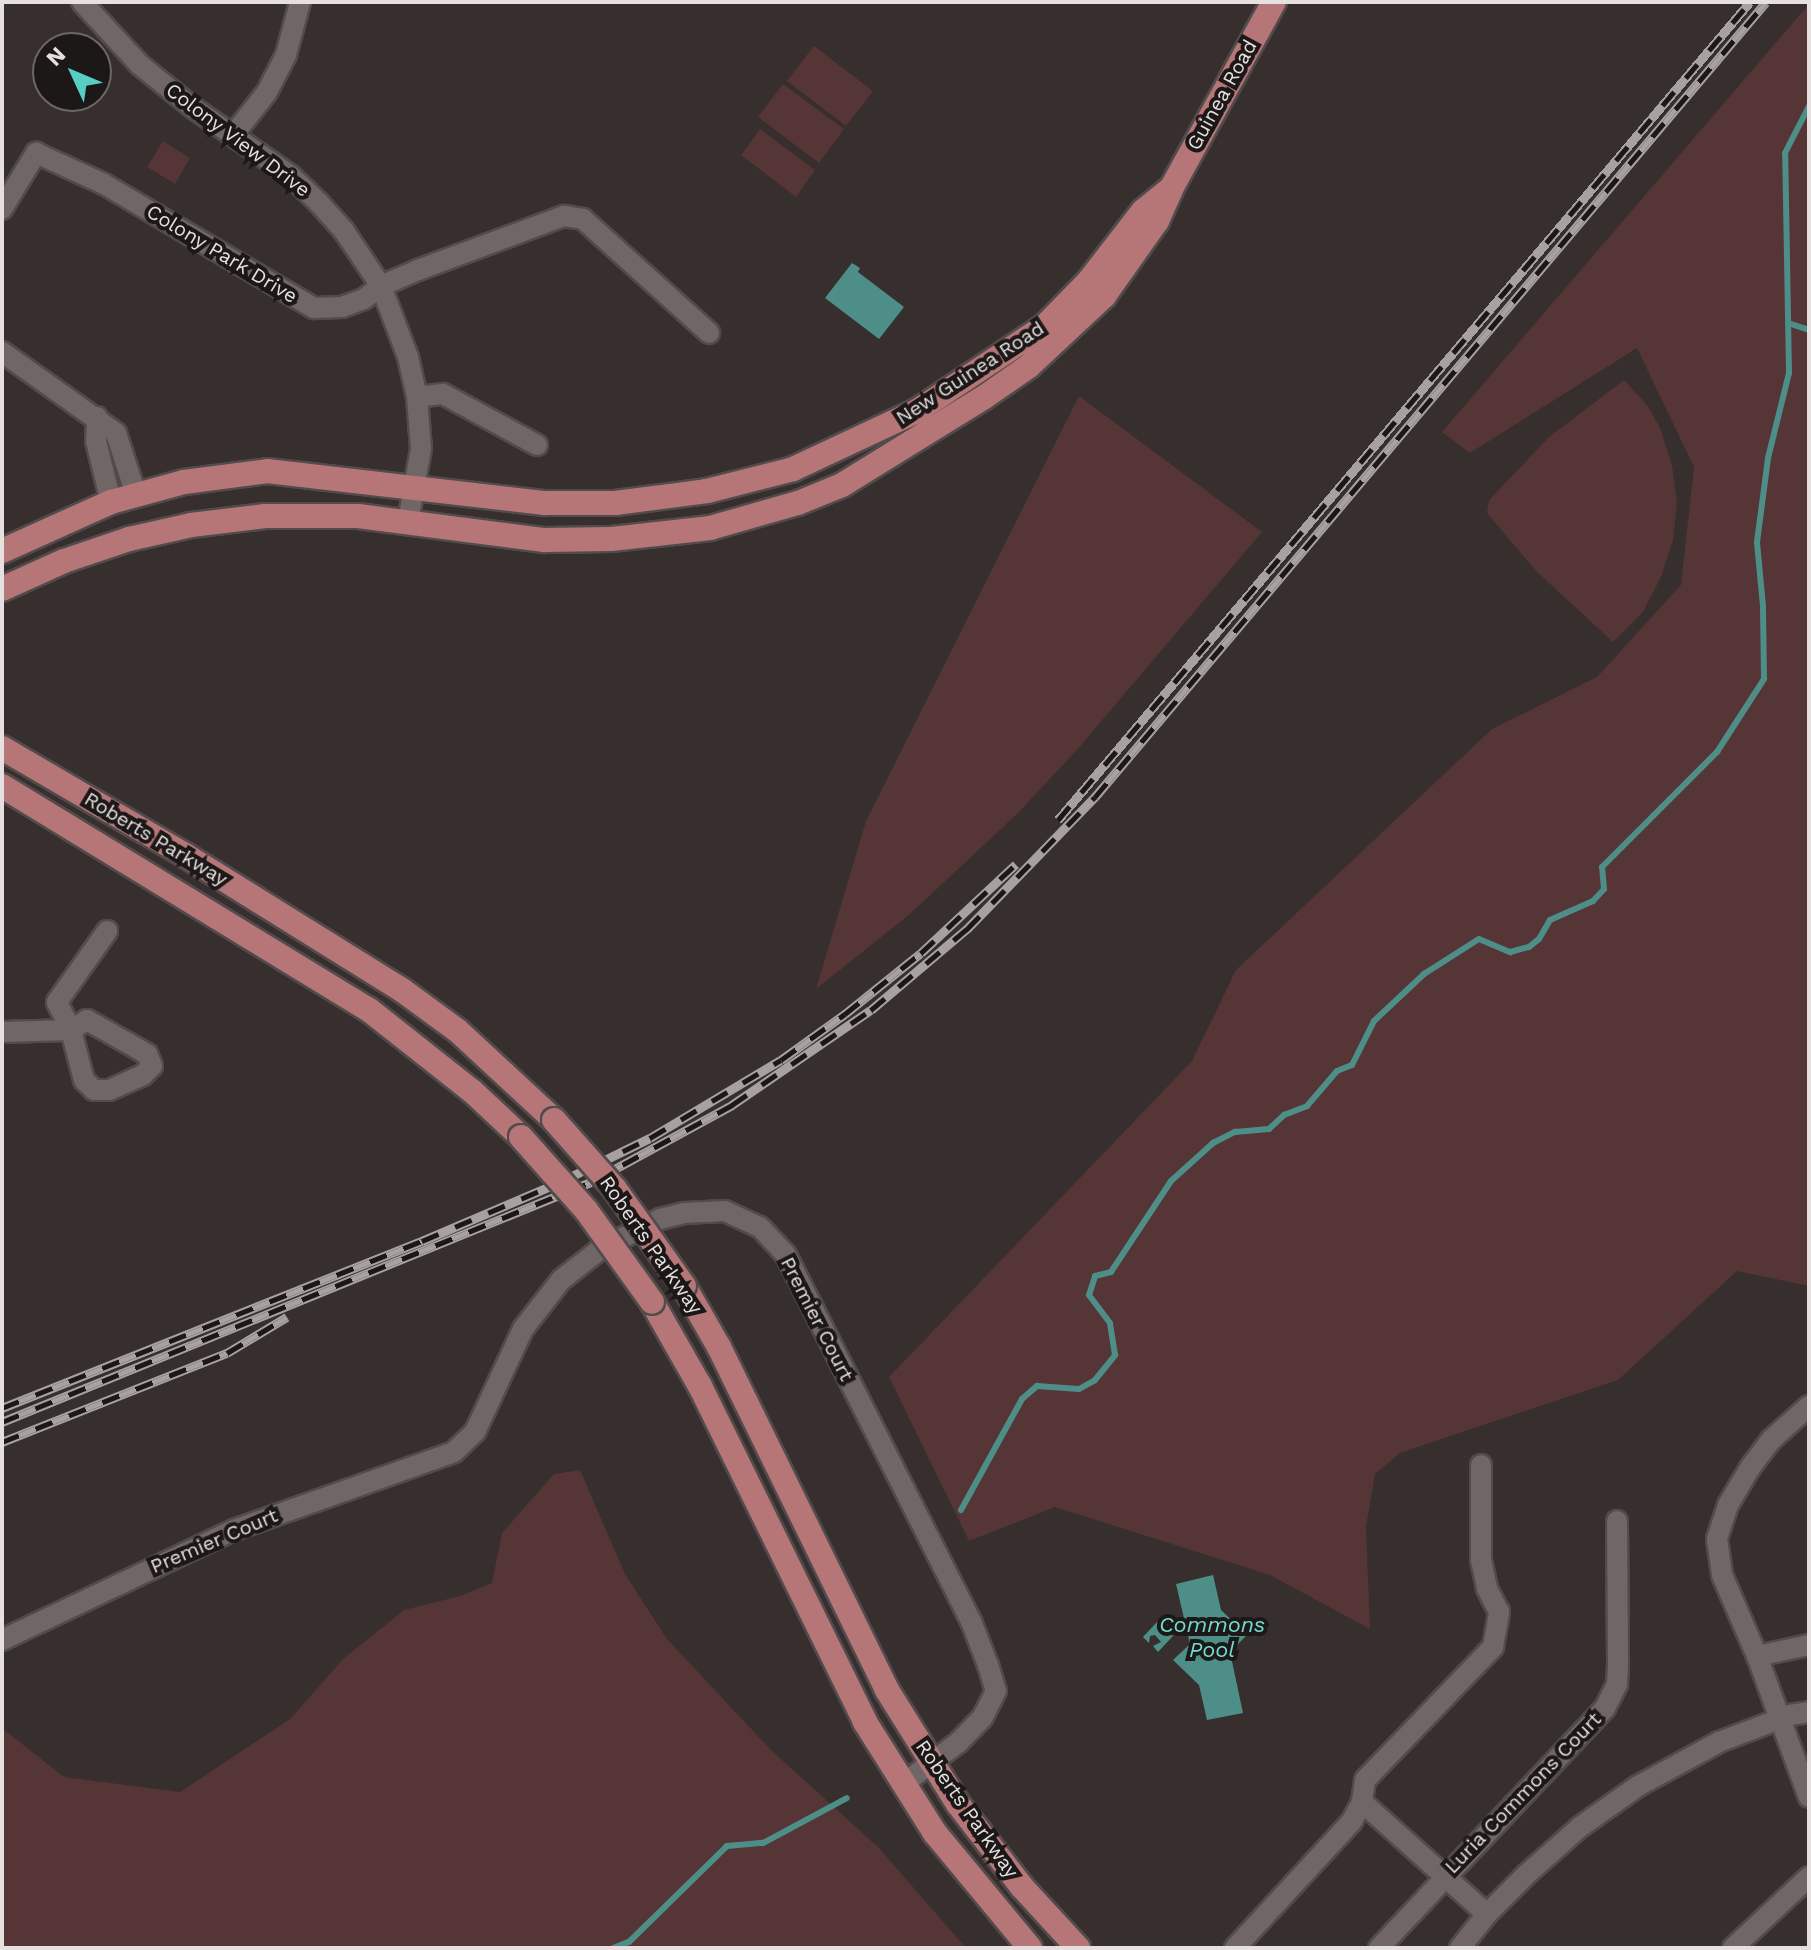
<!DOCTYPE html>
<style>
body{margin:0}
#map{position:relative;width:1811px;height:1950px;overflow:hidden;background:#372e2e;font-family:"Work Sans",sans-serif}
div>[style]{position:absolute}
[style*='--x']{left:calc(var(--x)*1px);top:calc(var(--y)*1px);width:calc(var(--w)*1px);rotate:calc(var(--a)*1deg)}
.green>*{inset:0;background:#553535}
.water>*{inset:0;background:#4d8f88}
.stream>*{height:6px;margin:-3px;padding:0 3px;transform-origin:3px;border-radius:3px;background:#4d8f88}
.roads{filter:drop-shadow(2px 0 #524b4b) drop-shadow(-2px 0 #524b4b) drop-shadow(0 2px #524b4b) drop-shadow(0 -2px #524b4b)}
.minor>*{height:20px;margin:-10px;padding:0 10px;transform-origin:10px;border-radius:10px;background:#706666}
.major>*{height:24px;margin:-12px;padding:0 12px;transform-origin:12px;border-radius:12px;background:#b67677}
.rail>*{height:9px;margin-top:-4.5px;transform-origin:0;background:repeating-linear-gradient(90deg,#1c1817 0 18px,#a8a1a1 0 36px);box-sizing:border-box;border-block:2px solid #a8a1a1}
.bridges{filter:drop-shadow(2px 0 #524b4b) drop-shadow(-2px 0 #524b4b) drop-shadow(0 2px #524b4b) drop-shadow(0 -2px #524b4b)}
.major-bridge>*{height:24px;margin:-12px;padding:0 12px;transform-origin:12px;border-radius:12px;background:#b67677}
span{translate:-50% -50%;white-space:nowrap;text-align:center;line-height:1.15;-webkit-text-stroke:8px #1c1817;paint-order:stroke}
.street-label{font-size:20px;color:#e6e0e0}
.water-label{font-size:22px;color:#73dcd0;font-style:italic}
.frame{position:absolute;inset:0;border:4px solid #e6e0e0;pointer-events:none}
.north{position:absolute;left:32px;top:32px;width:80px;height:80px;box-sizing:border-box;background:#1c1817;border:2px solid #6d6867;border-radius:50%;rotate:314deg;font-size:22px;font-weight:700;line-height:32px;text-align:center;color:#e6e0e0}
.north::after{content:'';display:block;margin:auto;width:28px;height:36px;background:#57cec1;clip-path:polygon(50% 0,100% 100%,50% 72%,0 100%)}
</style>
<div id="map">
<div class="green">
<i style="clip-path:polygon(1809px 4px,1809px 1286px,1737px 1271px,1618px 1380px,1400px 1453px,1375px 1474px,1366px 1527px,1370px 1629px,1270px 1575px,1055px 1507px,969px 1541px,889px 1377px,1192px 1061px,1236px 970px,1492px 729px,1597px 677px,1681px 585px,1694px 467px,1637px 348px,1470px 453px,1442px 432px)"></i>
<i style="clip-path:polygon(814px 46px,873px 91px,846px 126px,787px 81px)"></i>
<i style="clip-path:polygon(783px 84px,844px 129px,819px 163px,758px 117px)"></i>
<i style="clip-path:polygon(760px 129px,815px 170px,796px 197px,741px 155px)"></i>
<i style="clip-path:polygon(163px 141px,190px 158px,175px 184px,147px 167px)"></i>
<i style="clip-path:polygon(1624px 380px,1648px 406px,1660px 428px,1672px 465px,1677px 503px,1673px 540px,1661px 577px,1643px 612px,1613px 642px,1536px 571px,1487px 513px,1489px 500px,1549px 437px)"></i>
<i style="clip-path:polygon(1079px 396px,1262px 532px,1076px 751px,1017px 814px,910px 914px,816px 989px,866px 821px)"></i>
<i style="clip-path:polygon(580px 1470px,625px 1574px,667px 1639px,772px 1751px,878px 1847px,966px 1948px,2px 1948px,2px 1728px,64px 1777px,180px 1792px,290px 1719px,344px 1658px,404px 1610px,460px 1596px,492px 1583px,502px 1533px,554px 1474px)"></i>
</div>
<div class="water">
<i style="clip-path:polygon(852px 263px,860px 268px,858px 272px,904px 307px,879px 339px,825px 298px)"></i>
<i style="clip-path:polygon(1213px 1575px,1221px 1610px,1247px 1635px,1230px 1652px,1243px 1713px,1207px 1720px,1199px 1685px,1173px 1660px,1190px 1644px,1176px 1584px)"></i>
<i style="clip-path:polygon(1157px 1622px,1173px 1636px,1158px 1652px,1153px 1646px,1161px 1642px,1155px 1635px,1150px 1636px,1149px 1643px,1143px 1637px)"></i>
</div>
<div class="stream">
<i style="--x:1788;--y:323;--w:22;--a:18"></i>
<i style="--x:961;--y:1510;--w:127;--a:-61.2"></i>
<i style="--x:1022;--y:1399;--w:20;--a:-41"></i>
<i style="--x:1037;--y:1386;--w:42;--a:4.1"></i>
<i style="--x:1079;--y:1389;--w:18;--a:-29"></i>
<i style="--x:1095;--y:1380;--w:32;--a:-51"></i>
<i style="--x:1115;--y:1355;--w:32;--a:-99"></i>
<i style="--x:1110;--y:1323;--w:35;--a:-127"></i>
<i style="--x:1089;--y:1295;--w:20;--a:-72"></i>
<i style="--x:1095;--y:1276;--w:16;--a:-14"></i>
<i style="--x:1111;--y:1272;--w:109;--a:-56.6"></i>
<i style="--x:1171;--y:1181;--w:57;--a:-42.1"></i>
<i style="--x:1213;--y:1143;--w:25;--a:-27"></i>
<i style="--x:1235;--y:1132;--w:34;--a:-5"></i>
<i style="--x:1269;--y:1129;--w:21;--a:-43"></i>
<i style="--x:1284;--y:1115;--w:25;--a:-21"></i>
<i style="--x:1307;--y:1106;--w:46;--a:-49.4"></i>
<i style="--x:1337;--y:1071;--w:16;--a:-22"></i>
<i style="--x:1352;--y:1065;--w:49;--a:-63.4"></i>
<i style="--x:1374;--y:1021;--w:69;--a:-43.2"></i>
<i style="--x:1424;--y:974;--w:65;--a:-32.5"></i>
<i style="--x:1479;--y:939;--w:34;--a:23"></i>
<i style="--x:1510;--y:952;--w:20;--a:-15"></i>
<i style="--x:1529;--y:947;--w:13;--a:-39"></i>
<i style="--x:1539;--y:939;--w:22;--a:-60"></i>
<i style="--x:1550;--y:920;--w:47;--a:-23.8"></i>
<i style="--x:1593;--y:901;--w:16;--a:-47"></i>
<i style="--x:1604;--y:889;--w:22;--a:-95"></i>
<i style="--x:1602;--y:867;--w:163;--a:-45"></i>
<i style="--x:1717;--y:752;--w:87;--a:-57.2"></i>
<i style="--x:1764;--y:679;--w:73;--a:-90.8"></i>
<i style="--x:1763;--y:606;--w:64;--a:-95.4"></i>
<i style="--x:1757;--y:542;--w:85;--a:-82.5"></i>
<i style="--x:1768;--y:458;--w:88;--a:-76.1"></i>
<i style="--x:1789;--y:373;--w:220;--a:-91"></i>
<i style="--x:1785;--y:153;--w:53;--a:-62.9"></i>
<i style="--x:613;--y:1948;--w:17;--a:-21"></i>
<i style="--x:629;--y:1942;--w:137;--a:-44.4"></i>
<i style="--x:727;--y:1846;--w:36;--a:-5"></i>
<i style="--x:763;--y:1843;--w:95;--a:-28.2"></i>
</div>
<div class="roads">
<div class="minor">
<i style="--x:82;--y:2;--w:86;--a:47.4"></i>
<i style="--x:140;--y:65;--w:67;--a:38.9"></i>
<i style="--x:192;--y:107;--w:119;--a:34.8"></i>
<i style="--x:290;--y:175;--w:40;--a:44"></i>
<i style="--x:319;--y:203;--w:38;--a:48"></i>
<i style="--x:344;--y:231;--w:66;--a:56.1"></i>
<i style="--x:381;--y:286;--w:76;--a:69.2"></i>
<i style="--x:408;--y:357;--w:41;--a:77.3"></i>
<i style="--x:417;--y:397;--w:52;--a:85.6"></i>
<i style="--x:421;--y:449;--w:73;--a:100.2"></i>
<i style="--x:234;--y:134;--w:53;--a:-51.8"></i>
<i style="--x:267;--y:92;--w:42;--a:-62.8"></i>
<i style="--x:286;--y:55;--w:55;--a:-75.2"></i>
<i style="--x:2;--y:209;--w:66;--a:-58.7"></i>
<i style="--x:36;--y:153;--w:75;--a:24.5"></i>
<i style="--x:104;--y:184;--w:244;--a:30.6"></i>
<i style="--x:314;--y:308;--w:28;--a:-2"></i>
<i style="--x:342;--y:307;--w:23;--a:-20"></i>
<i style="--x:364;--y:299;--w:21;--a:-37"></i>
<i style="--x:381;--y:286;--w:40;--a:-23.4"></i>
<i style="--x:418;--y:270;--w:156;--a:-20.3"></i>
<i style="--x:564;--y:216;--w:19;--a:9"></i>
<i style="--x:583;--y:219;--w:170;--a:42.1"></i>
<i style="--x:2;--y:352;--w:140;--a:35.4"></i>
<i style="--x:116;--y:433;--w:65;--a:72.1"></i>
<i style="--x:417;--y:397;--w:26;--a:-7"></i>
<i style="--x:443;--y:394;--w:107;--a:28.5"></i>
<i style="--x:97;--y:417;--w:24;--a:92"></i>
<i style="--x:96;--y:441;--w:63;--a:76.2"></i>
<i style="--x:2;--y:1032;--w:69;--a:-1.7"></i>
<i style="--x:71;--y:1030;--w:19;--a:-32"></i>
<i style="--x:87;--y:1020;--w:69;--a:29.5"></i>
<i style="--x:147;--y:1054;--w:13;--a:67"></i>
<i style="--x:152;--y:1066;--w:13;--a:135"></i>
<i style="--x:143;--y:1075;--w:37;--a:156"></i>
<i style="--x:109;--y:1090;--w:15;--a:180"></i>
<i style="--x:94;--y:1090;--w:14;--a:-135"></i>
<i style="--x:84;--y:1080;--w:52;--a:-104.6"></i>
<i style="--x:71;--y:1030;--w:31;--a:-117"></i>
<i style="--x:57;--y:1002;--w:87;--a:-54.8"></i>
<i style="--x:1809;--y:1406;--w:51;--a:138.2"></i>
<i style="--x:1771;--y:1440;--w:35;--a:127"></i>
<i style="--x:1750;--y:1468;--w:43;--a:120.7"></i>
<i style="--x:1728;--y:1505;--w:36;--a:108"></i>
<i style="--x:1717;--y:1539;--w:36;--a:82"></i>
<i style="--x:1722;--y:1575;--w:88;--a:66.6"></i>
<i style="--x:1757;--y:1656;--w:150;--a:69.8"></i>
<i style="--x:2;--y:1640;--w:257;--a:-25.4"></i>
<i style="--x:234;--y:1530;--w:233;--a:-19.5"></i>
<i style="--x:454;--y:1452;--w:29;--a:-44"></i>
<i style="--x:475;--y:1432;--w:114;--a:-65"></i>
<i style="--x:523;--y:1329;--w:62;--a:-52.2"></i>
<i style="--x:561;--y:1280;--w:52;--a:-38"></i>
<i style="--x:602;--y:1248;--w:65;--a:-26.6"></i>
<i style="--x:660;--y:1219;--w:25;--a:-14"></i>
<i style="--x:684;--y:1213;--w:41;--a:-2.8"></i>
<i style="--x:725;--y:1211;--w:38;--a:25"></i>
<i style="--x:760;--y:1227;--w:38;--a:47"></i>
<i style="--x:786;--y:1255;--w:410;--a:63.2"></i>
<i style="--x:971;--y:1621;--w:47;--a:68.9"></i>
<i style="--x:988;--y:1665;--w:27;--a:73"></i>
<i style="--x:996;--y:1691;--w:30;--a:117"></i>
<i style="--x:982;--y:1718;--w:33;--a:134"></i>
<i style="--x:959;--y:1742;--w:70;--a:143.1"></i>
<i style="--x:1757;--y:1656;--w:53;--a:-11.9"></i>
<i style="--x:1362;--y:1802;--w:168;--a:41.9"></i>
<i style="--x:1235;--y:1948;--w:173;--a:-47.3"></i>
<i style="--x:1352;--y:1821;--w:21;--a:-62"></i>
<i style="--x:1362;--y:1802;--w:22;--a:-82"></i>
<i style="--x:1365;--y:1780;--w:185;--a:-46.1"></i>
<i style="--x:1493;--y:1647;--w:36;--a:-80"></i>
<i style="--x:1499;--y:1612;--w:27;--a:-117"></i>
<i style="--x:1487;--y:1588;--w:29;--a:-102"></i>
<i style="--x:1481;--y:1560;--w:95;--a:-90"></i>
<i style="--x:1379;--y:1948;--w:330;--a:-46.7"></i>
<i style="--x:1605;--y:1708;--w:27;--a:-63"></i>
<i style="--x:1617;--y:1684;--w:22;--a:-87"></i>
<i style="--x:1618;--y:1662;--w:141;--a:-90.4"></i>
<i style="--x:1460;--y:1948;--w:43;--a:-51.5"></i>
<i style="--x:1487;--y:1914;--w:57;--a:-45"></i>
<i style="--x:1527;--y:1874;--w:71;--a:-41.6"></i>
<i style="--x:1580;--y:1827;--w:71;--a:-35.3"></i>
<i style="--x:1638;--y:1786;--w:92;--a:-28.5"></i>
<i style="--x:1719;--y:1742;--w:76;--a:-20.8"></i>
<i style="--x:1790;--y:1715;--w:19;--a:-9"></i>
<i style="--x:1733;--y:1948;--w:104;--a:-43.1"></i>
</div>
<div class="major">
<i style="--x:2;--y:551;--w:120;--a:-24.2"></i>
<i style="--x:111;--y:502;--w:76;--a:-15.3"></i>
<i style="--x:184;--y:482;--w:84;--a:-7.5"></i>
<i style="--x:267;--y:471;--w:280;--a:6.6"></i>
<i style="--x:545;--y:503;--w:70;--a:0"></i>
<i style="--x:615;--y:503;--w:93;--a:-7.4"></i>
<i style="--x:707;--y:491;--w:89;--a:-14.3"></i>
<i style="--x:793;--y:469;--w:137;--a:-25.1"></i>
<i style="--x:917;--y:411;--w:154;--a:-33.6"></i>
<i style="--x:1045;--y:326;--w:62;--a:-45.7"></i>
<i style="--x:1088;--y:282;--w:90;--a:-52.2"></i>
<i style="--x:1143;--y:211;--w:33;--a:-39"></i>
<i style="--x:2;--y:589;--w:68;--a:-24.3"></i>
<i style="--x:64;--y:561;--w:69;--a:-18.7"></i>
<i style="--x:129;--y:539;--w:64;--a:-12.7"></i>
<i style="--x:191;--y:525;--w:75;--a:-6.9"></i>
<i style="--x:265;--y:516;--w:93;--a:0"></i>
<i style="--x:358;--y:516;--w:188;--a:7.4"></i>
<i style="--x:544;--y:540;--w:67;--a:-0.9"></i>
<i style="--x:611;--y:539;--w:100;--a:-6.3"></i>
<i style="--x:710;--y:528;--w:91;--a:-15.9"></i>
<i style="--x:798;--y:503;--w:48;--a:-22.2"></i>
<i style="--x:842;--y:485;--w:166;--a:-31.7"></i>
<i style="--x:983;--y:398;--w:56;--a:-34.8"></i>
<i style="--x:1029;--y:366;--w:103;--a:-43"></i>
<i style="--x:1104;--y:296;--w:92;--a:-54.8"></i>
<i style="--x:1157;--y:221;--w:35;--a:-66"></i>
<i style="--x:1171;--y:189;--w:213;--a:-61.2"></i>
<i style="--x:2;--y:748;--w:212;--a:30.3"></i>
<i style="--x:185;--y:855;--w:256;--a:31.9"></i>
<i style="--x:402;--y:990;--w:69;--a:36.2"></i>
<i style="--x:458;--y:1031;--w:131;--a:42.8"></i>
<i style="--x:2;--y:786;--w:429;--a:31.4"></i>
<i style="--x:368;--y:1009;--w:132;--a:38.3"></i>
<i style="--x:472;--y:1091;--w:67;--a:43.2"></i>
<i style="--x:684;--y:1286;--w:70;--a:60.2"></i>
<i style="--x:719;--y:1347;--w:382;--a:63.9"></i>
<i style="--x:887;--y:1690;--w:134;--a:58.1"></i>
<i style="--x:958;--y:1804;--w:105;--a:52.4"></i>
<i style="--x:1022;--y:1887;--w:83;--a:47.4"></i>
<i style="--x:652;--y:1302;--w:97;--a:60.3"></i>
<i style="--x:700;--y:1386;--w:374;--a:63.8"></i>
<i style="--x:865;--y:1722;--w:131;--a:57.8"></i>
<i style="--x:935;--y:1833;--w:149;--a:50.4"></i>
</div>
</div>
<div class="rail">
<i style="--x:1058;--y:820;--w:1071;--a:-49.77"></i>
<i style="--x:2;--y:1408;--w:452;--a:-21.7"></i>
<i style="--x:422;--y:1241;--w:148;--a:-23.1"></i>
<i style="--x:558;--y:1183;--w:102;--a:-26.1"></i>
<i style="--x:650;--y:1138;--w:152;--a:-30.8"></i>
<i style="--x:781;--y:1060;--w:79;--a:-35.7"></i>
<i style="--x:845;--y:1014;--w:97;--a:-38.8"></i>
<i style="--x:921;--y:953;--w:130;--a:-43.1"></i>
<i style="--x:2;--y:1422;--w:636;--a:-22.17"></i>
<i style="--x:591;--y:1182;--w:161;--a:-28.6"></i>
<i style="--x:732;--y:1105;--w:168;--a:-34.4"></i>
<i style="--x:871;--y:1010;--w:126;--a:-40.2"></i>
<i style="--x:967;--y:929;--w:184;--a:-45.9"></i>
<i style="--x:1095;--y:797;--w:1040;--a:-49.83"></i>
<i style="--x:2;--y:1442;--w:242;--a:-21.6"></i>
<i style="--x:227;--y:1353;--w:70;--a:-31"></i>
</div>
<div class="bridges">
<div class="major-bridge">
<i style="--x:554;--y:1120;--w:92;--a:48.5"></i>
<i style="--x:615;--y:1189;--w:119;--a:54.6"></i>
<i style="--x:521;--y:1137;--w:98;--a:48.3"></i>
<i style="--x:586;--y:1210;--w:113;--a:54.3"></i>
</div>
</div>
<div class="street-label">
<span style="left:1222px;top:95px;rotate:-61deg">Guinea Road</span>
<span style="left:238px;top:140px;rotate:37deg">Colony View Drive</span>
<span style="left:222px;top:254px;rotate:31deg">Colony Park Drive</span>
<span style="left:970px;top:373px;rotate:-33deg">New Guinea Road</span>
<span style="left:156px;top:839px;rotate:31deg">Roberts Parkway</span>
<span style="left:651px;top:1245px;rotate:55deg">Roberts Parkway</span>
<span style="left:817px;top:1319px;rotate:63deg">Premier Court</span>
<span style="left:214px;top:1541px;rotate:-23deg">Premier Court</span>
<span style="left:1523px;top:1793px;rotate:-46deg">Luria Commons Court</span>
<span style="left:967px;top:1809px;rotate:55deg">Roberts Parkway</span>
</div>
<div class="water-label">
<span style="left:1212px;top:1637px">Commons<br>Pool</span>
</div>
<div class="frame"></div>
<div class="north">N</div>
</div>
